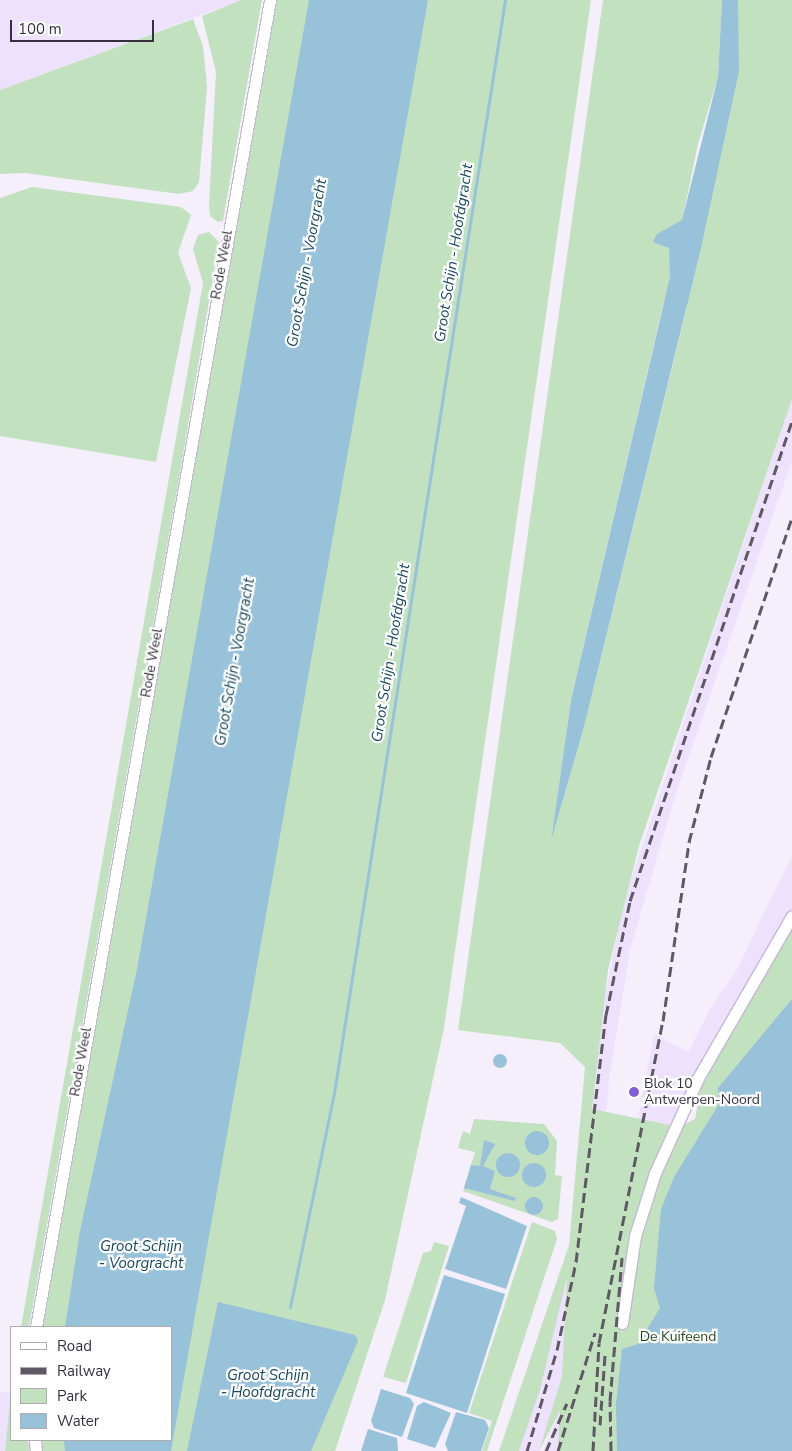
<!DOCTYPE html>
<style>
body{margin:0}
#map{position:relative;width:792px;height:1451px;overflow:hidden;background:#f4effb;font-family:"Nunito Sans",sans-serif}
div>[style]{position:absolute}
[style*='--x']{left:calc(var(--x)*1px);top:calc(var(--y)*1px);width:calc(var(--w)*1px);rotate:calc(var(--a)*1deg)}
.built>*{inset:0;background:#ede1fe}
.green>*{inset:0;background:#c2e1bf}
.water>*{inset:0;background:#98c1da}
.round{border-radius:50%}
.stream>*{height:3px;margin:-1.5px;padding:0 1.5px;transform-origin:1.5px;border-radius:1.5px;background:#98c1da}
.roads{filter:drop-shadow(1px 0 #c4b8d4) drop-shadow(-1px 0 #c4b8d4) drop-shadow(0 1px #c4b8d4) drop-shadow(0 -1px #c4b8d4)}
.minor>*{height:11px;margin:-5.5px;padding:0 5.5px;transform-origin:5.5px;border-radius:5.5px;background:#fff}
.rail>*{height:3px;margin-top:-1.5px;transform-origin:0;background:repeating-linear-gradient(90deg,#5e5964 0 10px,transparent 0 15px)}
.dots>*{width:14px;height:14px;translate:-50% -50%;box-sizing:border-box;border:2px solid #fff;border-radius:50%}
span{translate:-50% -50%;white-space:nowrap;text-align:center;line-height:1.15;-webkit-text-stroke:4.5px #fff;paint-order:stroke}
.street-label{font-size:14px;color:#35303b}
.poi-label{font-size:14px;color:#35303b}
.left{translate:0 -50%;text-align:left}
.park-label{font-size:14px;color:#224c1f}
.water-label{font-size:15px;color:#154963;font-style:italic}
.legend{position:absolute;left:10px;top:1326px;width:162px;height:115px;box-sizing:border-box;background:#fff;border:1px solid #aeacb1;margin:0;padding:6px 9px;list-style:none;font-size:15px;color:#35303b}
.legend li{display:flex;align-items:center;gap:10px;height:25px}
.legend b{width:25px;border:1px solid #aeacb1}
.scale{position:absolute;left:10px;top:20px;width:144px;height:22px;box-sizing:border-box;border:2px solid #35303b;border-top:0;padding-left:6px;font-size:15px;line-height:18px;white-space:nowrap;color:#35303b;-webkit-text-stroke:4px #fff;paint-order:stroke}
</style>
<div id="map">
<div class="built">
<i style="clip-path:polygon(0 0,241px 0,0 90px)"></i>
<i style="clip-path:polygon(792px 399px,792px 461px,675px 796px,630px 950px,609px 1080px,604px 1147px,566px 1363px,539px 1451px,519px 1451px,540px 1390px,580px 1214px,600px 1024px,623px 903px)"></i>
<i style="clip-path:polygon(792px 856px,792px 911px,749px 978px,659px 1155px,577px 1451px,543px 1451px,563px 1403px,637px 1123px,654px 1034px,689px 1052px,710px 1009px,736px 971px)"></i>
<i style="clip-path:polygon(0 1392px,11px 1393px,11px 1440px,28px 1440px,29px 1451px,0 1451px)"></i>
</div>
<div class="green">
<i style="clip-path:polygon(241px 0,262px 0,223px 221px,218px 222px,210px 216px,209px 206px,216px 72px,202px 16px)"></i>
<i style="clip-path:polygon(277px 0,591px 0,444px 1028px,385px 1300px,335px 1451px,43px 1451px,42px 1440px,171px 1440px,171px 1327px,43px 1327px)"></i>
<i style="clip-path:polygon(evenodd,603px 0,722px 0,718px 77px,698px 144px,678px 240px,721px 124px,731px 0,792px 0,792px 399px,639px 846px,608px 970px,592px 1109px,679px 1127px,695px 1119px,701px 1085px,792px 926px,792px 1451px,558px 1451px,560px 1411px,539px 1451px,562px 1376px,567px 1277px,540px 1390px,519px 1451px,499px 1451px,569px 1245px,585px 1067px,560px 1043px,458px 1030px,603px 0,664px 301px,687px 307px,584px 727px,551px 841px,571px 700px,664px 301px)"></i>
<i style="clip-path:polygon(193px 19px,203px 46px,207px 87px,199px 182px,193px 191px,179px 194px,25px 173px,0 174px,0 90px)"></i>
<i style="clip-path:polygon(32px 187px,181px 207px,191px 215px,178px 253px,191px 288px,156px 462px,0 436px,0 198px)"></i>
<i style="clip-path:polygon(209px 232px,219px 242px,181px 467px,29px 1327px,21px 1327px,203px 283px,193px 249px,198px 235px)"></i>
<i style="clip-path:polygon(474px 1119px,544px 1124px,557px 1141px,555px 1175px,562px 1176px,558px 1219px,552px 1222px,463px 1191px,475px 1152px,458px 1148px,463px 1131px,470px 1134px)"></i>
<i style="clip-path:polygon(532px 1222px,555px 1231px,557px 1239px,487px 1451px,482px 1451px,492px 1421px,469px 1413px)"></i>
<i style="clip-path:polygon(434px 1242px,449px 1246px,406px 1383px,383px 1377px,423px 1253px,431px 1251px)"></i>
<i style="clip-path:polygon(11px 1394px,11px 1440px,28px 1440px,29px 1451px,5px 1451px)"></i>
</div>
<div class="water">
<i style="clip-path:polygon(309px 0,428px 0,171px 1451px,65px 1451px,64px 1440px,171px 1440px,171px 1327px,65px 1327px,80px 1231px,137px 969px)"></i>
<i style="clip-path:polygon(722px 0,738px 0,739px 71px,701px 248px,584px 727px,551px 841px,571px 700px,670px 277px,669px 248px,653px 242px,657px 234px,682px 220px,718px 77px)"></i>
<i style="clip-path:polygon(792px 999px,792px 1451px,617px 1451px,616px 1404px,622px 1349px,638px 1344px,660px 1308px,654px 1288px,661px 1209px,674px 1177px,719px 1104px,718px 1088px)"></i>
<i class="round" style="left:493px;top:1054px;width:14px;height:14px"></i>
<i class="round" style="left:525px;top:1131px;width:24px;height:24px"></i>
<i style="clip-path:polygon(484px 1140px,495px 1144px,483px 1166px,495px 1171px,490px 1189px,516px 1198px,515px 1201px,464px 1188px,471px 1165px,480px 1166px)"></i>
<i class="round" style="left:496px;top:1153px;width:24px;height:24px"></i>
<i class="round" style="left:522px;top:1163px;width:24px;height:24px"></i>
<i style="clip-path:polygon(461px 1197px,527px 1226px,506px 1289px,445px 1269px,466px 1206px,459px 1203px)"></i>
<i class="round" style="left:525px;top:1197px;width:18px;height:18px"></i>
<i style="clip-path:polygon(444px 1275px,505px 1294px,467px 1413px,406px 1393px)"></i>
<i style="clip-path:polygon(218px 1302px,355px 1335px,358px 1341px,311px 1451px,187px 1451px)"></i>
<i style="clip-path:polygon(381px 1389px,410px 1398px,414px 1404px,402px 1437px,374px 1428px,371px 1421px)"></i>
<i style="clip-path:polygon(424px 1402px,451px 1413px,435px 1448px,407px 1439px,417px 1406px)"></i>
<i style="clip-path:polygon(456px 1412px,485px 1420px,489px 1428px,481px 1451px,448px 1451px,445px 1444px)"></i>
<i style="clip-path:polygon(368px 1429px,397px 1438px,398px 1451px,361px 1451px)"></i>
</div>
<div class="stream">
<i style="--x:290;--y:1307;--w:218;--a:-78.4"></i>
<i style="--x:334;--y:1093;--w:1106;--a:-81.11"></i>
</div>
<div class="roads">
<div class="minor">
<i style="--x:622;--y:1323;--w:88;--a:-81.5"></i>
<i style="--x:635;--y:1236;--w:66;--a:-72.4"></i>
<i style="--x:655;--y:1173;--w:104;--a:-65.6"></i>
<i style="--x:698;--y:1078;--w:187;--a:-59.9"></i>
<i style="--x:36;--y:1327;--w:1347;--a:-80"></i>
<i style="--x:35;--y:1440;--w:11;--a:85"></i>
</div>
</div>
<div class="rail">
<i style="--x:600;--y:1425;--w:70;--a:-85.9"></i>
<i style="--x:527;--y:1451;--w:105;--a:-73.5"></i>
<i style="--x:557;--y:1350;--w:90;--a:-77.8"></i>
<i style="--x:576;--y:1262;--w:249;--a:-83.1"></i>
<i style="--x:606;--y:1015;--w:116;--a:-78.1"></i>
<i style="--x:630;--y:901;--w:507;--a:-71.35"></i>
<i style="--x:546;--y:1451;--w:52;--a:-66.4"></i>
<i style="--x:558;--y:1451;--w:124;--a:-72.6"></i>
<i style="--x:593;--y:1451;--w:108;--a:-86.8"></i>
<i style="--x:599;--y:1343;--w:328;--a:-78.8"></i>
<i style="--x:663;--y:1021;--w:181;--a:-81.7"></i>
<i style="--x:689;--y:842;--w:88;--a:-75.5"></i>
<i style="--x:711;--y:757;--w:252;--a:-71.3"></i>
<i style="--x:611;--y:1451;--w:50;--a:-91.1"></i>
<i style="--x:610;--y:1401;--w:144;--a:-85.2"></i>
</div>
<div class="dots">
<i style="left:634px;top:1092px;background:#805ed9"></i>
</div>
<div class="street-label">
<span style="left:222px;top:265px;rotate:-80deg">Rode Weel</span>
<span style="left:152px;top:663px;rotate:-80deg">Rode Weel</span>
<span style="left:81px;top:1062px;rotate:-80deg">Rode Weel</span>
</div>
<div class="poi-label">
<span class="left" style="left:644px;top:1092px">Blok 10<br>Antwerpen-Noord</span>
</div>
<div class="park-label">
<span style="left:678px;top:1337px">De Kuifeend</span>
</div>
<div class="water-label">
<span style="left:454px;top:253px;rotate:-81deg">Groot Schijn - Hoofdgracht</span>
<span style="left:307px;top:263px;rotate:-80deg">Groot Schijn - Voorgracht</span>
<span style="left:391px;top:653px;rotate:-81deg">Groot Schijn - Hoofdgracht</span>
<span style="left:235px;top:662px;rotate:-80deg">Groot Schijn - Voorgracht</span>
<span style="left:141px;top:1255px">Groot Schijn<br>- Voorgracht</span>
<span style="left:268px;top:1384px">Groot Schijn<br>- Hoofdgracht</span>
</div>
<ul class="legend">
<li><b style="height:6px;background:#fff"></b>Road</li>
<li><b style="height:6px;background:#5e5964"></b>Railway</li>
<li><b style="height:14px;background:#c2e1bf"></b>Park</li>
<li><b style="height:14px;background:#98c1da"></b>Water</li>
</ul>
<div class="scale">100 m</div>
</div>
